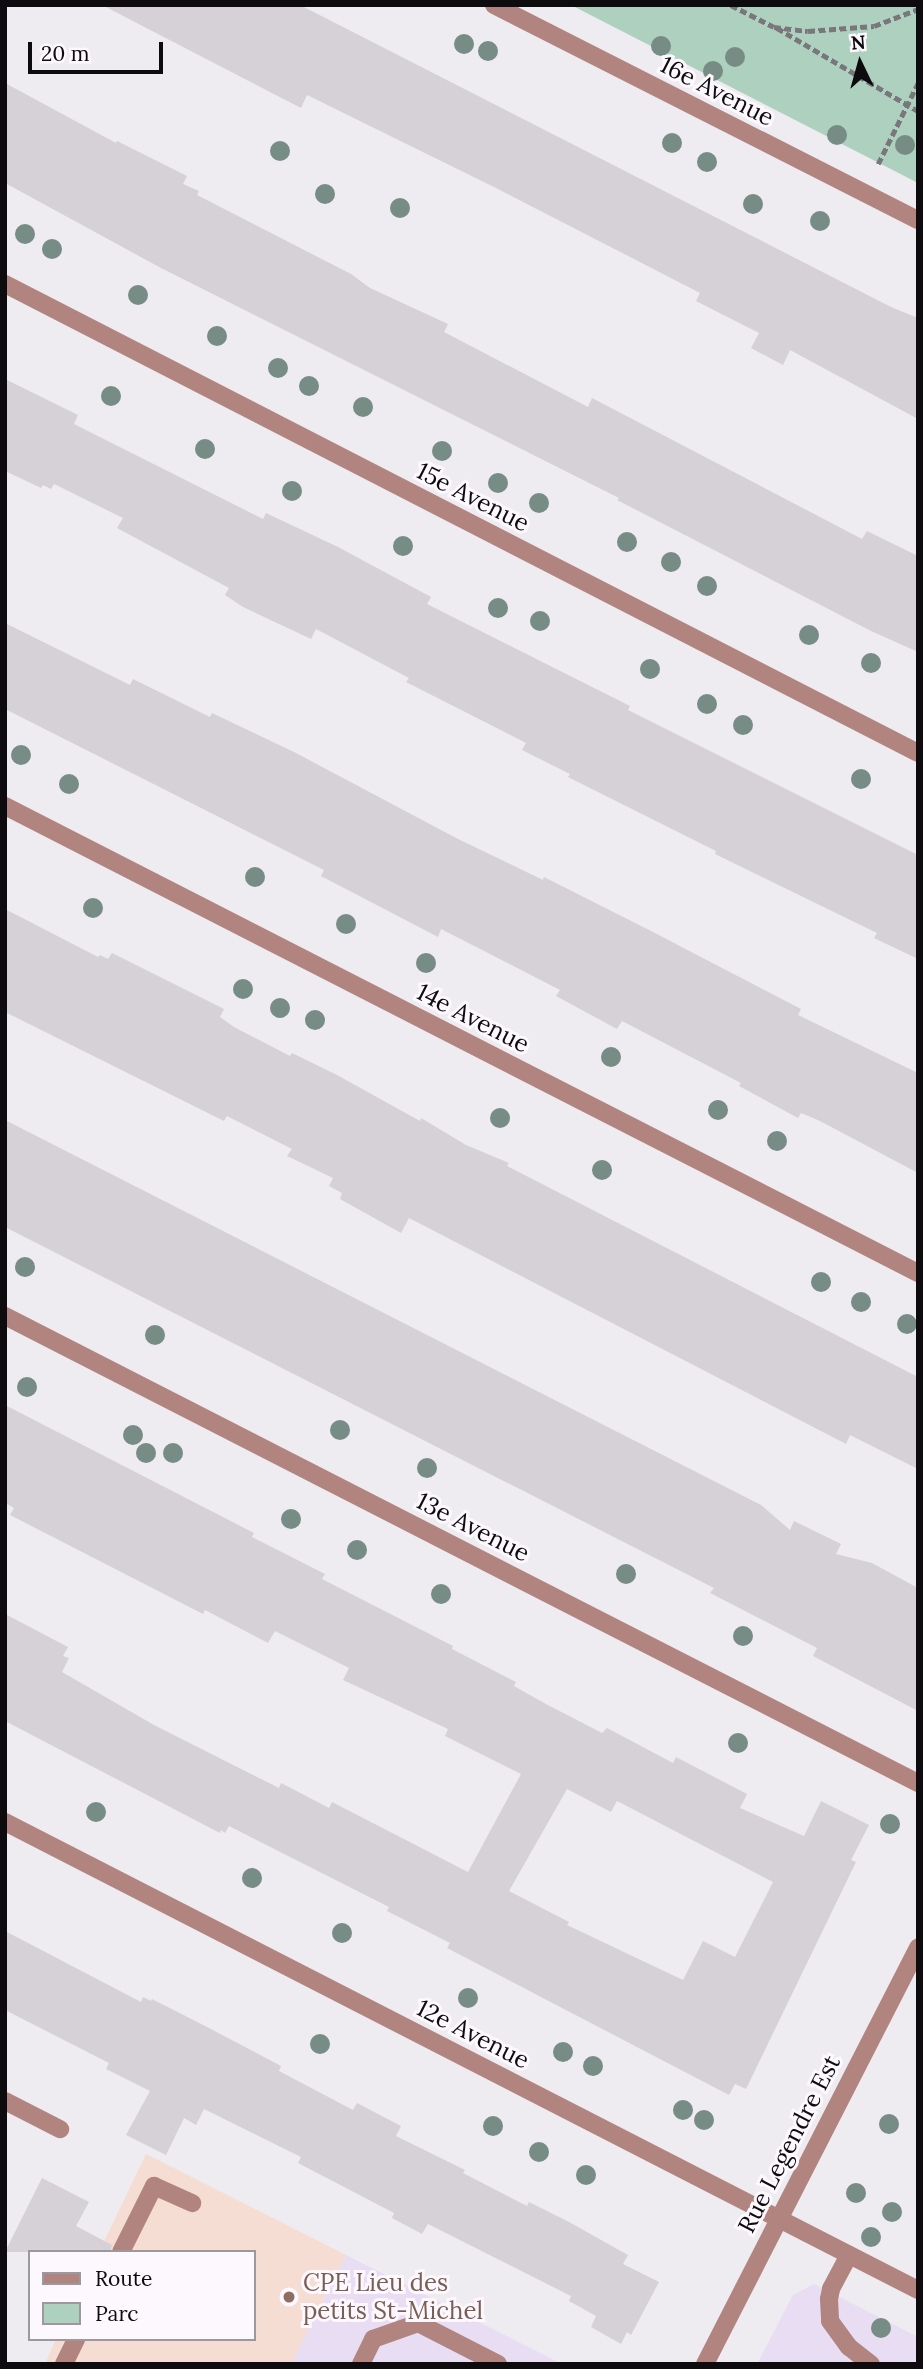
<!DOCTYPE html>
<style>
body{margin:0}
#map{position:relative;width:923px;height:2369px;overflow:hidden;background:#eeebf1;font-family:Lora,serif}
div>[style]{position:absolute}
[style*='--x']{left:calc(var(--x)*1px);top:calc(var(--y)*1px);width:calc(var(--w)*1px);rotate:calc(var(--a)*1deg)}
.commercial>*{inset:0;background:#e8ddf2}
.education>*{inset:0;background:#f5ddd3}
.green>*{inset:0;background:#aed0bf}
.building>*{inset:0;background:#d5d1d7}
.path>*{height:4.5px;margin-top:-2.25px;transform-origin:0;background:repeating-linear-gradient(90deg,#79777b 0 7px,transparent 0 10.5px)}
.minor>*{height:18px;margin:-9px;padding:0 9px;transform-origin:9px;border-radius:9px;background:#b1847f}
.trees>*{width:20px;height:20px;margin:-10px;border-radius:50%;background:#768c85}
.dots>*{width:19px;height:19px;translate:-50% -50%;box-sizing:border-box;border:4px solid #fcf8fe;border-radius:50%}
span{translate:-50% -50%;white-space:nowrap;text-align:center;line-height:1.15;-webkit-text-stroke:6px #fcf8fe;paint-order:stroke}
.street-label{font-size:24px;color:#0d0b0d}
.education-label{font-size:24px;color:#785e54}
.left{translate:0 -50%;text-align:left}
.frame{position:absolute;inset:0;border:7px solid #0d0b0d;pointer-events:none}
.legend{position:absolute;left:28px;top:2250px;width:228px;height:91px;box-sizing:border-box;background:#fcf8fe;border:2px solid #9c999e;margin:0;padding:9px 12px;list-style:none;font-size:21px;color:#0d0b0d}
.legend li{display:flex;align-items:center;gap:14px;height:35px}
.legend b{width:35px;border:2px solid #9c999e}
.north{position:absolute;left:825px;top:28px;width:70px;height:70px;-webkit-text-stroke:5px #fcf8fe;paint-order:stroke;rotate:355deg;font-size:19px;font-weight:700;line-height:28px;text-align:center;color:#0d0b0d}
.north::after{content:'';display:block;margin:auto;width:24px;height:32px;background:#0d0b0d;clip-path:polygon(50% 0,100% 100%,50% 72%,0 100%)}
.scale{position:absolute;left:28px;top:42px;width:135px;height:32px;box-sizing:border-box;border:4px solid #0d0b0d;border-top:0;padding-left:9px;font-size:21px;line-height:24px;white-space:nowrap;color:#0d0b0d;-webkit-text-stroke:5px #fcf8fe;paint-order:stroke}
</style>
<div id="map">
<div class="commercial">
<i style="clip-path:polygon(346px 2255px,562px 2364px,291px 2364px)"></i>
<i style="clip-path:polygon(814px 2284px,918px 2337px,918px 2364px,757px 2364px,793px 2295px)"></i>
</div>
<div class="education">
<i style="clip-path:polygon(146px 2154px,346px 2255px,291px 2364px,45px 2364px,56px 2339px,254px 2339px,254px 2252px,99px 2252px)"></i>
</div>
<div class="green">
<i style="clip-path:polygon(571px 5px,918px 5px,918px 183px)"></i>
</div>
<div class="building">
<i style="clip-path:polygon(102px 5px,300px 5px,891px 307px,918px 318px,918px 419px,790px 350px,783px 365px,751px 348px,759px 333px,696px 301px,700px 293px,496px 188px,307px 95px,301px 108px)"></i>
<i style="clip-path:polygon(5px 83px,116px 143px,117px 141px,187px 176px,183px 184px,199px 191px,197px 195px,351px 274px,370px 288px,448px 324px,444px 332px,588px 407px,592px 398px,862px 539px,867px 531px,918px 556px,918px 652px,871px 631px,617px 500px,619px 498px,161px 268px,5px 183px)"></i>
<i style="clip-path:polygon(5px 379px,78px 415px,74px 424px,263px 519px,266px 513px,338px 547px,431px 597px,427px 604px,630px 706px,628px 710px,918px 855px,918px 959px,874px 938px,877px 933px,715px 854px,716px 851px,568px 777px,570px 774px,522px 750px,526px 743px,406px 682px,409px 678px,316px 629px,311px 639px,243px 607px,225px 595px,229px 588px,117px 528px,123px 518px,54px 484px,51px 489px,43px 485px,41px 488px,5px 471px)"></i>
<i style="clip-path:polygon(5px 623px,130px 685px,133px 679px,210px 717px,212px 713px,294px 752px,458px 839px,543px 880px,544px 877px,651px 931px,801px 1009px,798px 1015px,918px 1073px,918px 1173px,820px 1121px,801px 1113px,798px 1118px,739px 1086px,741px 1083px,622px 1021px,617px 1029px,556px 996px,560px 990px,441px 929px,438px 937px,321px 876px,324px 870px,5px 709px)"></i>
<i style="clip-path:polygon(5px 909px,98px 957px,100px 955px,108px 959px,112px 953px,224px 1009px,220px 1017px,234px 1027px,290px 1056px,292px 1053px,337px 1075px,420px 1121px,421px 1118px,466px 1145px,509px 1163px,507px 1166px,918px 1377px,918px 1469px,850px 1435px,846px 1444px,409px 1218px,401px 1233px,340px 1199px,342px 1193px,329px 1186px,333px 1178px,287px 1156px,292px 1149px,227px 1116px,224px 1121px,5px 1012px)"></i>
<i style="clip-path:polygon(5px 1120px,761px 1505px,790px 1530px,794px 1521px,841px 1544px,836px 1554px,872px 1563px,918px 1588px,918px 1711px,813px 1656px,817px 1648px,710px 1593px,714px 1588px,5px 1227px)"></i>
<i style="clip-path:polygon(evenodd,5px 1405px,254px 1533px,252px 1537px,325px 1574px,322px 1579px,453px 1646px,452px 1649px,516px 1682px,514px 1686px,544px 1703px,602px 1733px,607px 1728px,673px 1763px,676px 1757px,747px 1794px,740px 1808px,804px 1836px,821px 1801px,869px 1825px,851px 1860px,856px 1862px,746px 2089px,735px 2084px,729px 2095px,447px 1948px,450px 1943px,387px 1911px,389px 1907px,229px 1826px,225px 1833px,221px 1830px,220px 1833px,5px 1721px,5px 1614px,68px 1647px,63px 1656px,69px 1658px,62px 1672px,154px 1725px,279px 1788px,281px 1783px,329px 1808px,332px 1802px,468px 1872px,521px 1774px,445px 1736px,448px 1729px,343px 1680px,349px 1668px,275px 1631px,268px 1643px,205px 1610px,203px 1614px,10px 1515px,14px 1508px,5px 1503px,5px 1405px,567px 1789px,611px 1812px,617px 1801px,773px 1882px,735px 1957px,703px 1941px,683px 1980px,567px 1925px,569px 1922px,509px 1891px,567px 1789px)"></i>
<i style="clip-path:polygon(5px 1931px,141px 2002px,143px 1997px,151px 2001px,152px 1999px,209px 2028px,281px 2066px,279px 2071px,353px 2110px,357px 2103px,401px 2126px,396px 2136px,465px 2170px,463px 2173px,527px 2206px,529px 2202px,569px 2222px,628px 2255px,623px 2264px,659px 2282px,631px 2335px,627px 2332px,621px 2344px,591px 2327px,596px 2316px,569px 2301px,571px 2296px,428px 2224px,422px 2234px,392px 2218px,394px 2213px,298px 2163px,301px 2157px,204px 2109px,196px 2125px,184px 2118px,166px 2155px,126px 2135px,150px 2091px,106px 2069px,109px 2063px,5px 2010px)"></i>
<i style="clip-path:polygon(42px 2178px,89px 2202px,76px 2226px,112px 2245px,110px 2252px,5px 2252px)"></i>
</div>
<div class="path">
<i style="--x:731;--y:5;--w:48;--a:27.1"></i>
<i style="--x:774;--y:27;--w:34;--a:7"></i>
<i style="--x:808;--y:31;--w:66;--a:-4.3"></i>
<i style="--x:874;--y:26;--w:47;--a:-21.1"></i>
<i style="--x:777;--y:28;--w:164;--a:30.5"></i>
<i style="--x:878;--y:164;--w:90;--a:-63.7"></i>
</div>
<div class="minor">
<i style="--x:494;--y:5;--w:475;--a:26.9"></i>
<i style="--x:5;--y:284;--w:1026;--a:27.19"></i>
<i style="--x:5;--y:806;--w:1026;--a:27.09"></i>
<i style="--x:5;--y:1316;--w:1026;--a:27.09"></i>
<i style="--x:5;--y:1822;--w:1026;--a:27.14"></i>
<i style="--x:5;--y:2101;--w:62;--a:27"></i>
<i style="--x:121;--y:2252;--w:74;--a:-63.4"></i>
<i style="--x:154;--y:2186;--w:42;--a:24.1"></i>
<i style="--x:849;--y:2255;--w:38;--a:118"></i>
<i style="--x:831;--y:2289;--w:10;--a:101"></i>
<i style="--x:829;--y:2299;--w:22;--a:87"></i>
<i style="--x:830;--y:2321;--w:32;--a:54"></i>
<i style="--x:849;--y:2347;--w:28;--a:38"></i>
<i style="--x:64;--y:2364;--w:28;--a:-64"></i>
<i style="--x:361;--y:2364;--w:28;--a:-64"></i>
<i style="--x:373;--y:2339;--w:48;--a:-19.6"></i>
<i style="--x:418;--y:2323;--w:90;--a:27.1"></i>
<i style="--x:705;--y:2364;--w:468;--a:-62.9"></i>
</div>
<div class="trees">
<i style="left:464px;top:44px"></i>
<i style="left:661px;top:46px"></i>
<i style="left:488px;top:51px"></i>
<i style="left:735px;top:57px"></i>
<i style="left:713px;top:71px"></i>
<i style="left:837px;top:135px"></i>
<i style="left:672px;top:143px"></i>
<i style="left:905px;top:145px"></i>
<i style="left:280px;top:151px"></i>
<i style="left:707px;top:162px"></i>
<i style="left:325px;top:194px"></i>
<i style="left:753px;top:204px"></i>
<i style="left:400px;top:208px"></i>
<i style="left:820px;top:221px"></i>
<i style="left:25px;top:234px"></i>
<i style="left:52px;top:249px"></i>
<i style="left:138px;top:295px"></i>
<i style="left:217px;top:336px"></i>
<i style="left:278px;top:368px"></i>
<i style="left:309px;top:386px"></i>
<i style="left:111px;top:396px"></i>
<i style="left:363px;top:407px"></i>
<i style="left:205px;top:449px"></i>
<i style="left:442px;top:451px"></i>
<i style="left:498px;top:483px"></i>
<i style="left:292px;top:491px"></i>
<i style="left:539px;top:503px"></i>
<i style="left:627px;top:542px"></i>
<i style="left:403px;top:546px"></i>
<i style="left:671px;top:562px"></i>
<i style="left:707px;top:586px"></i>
<i style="left:498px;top:608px"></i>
<i style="left:540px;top:621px"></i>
<i style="left:809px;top:635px"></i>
<i style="left:871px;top:663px"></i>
<i style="left:650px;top:669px"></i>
<i style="left:707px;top:704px"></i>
<i style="left:743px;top:725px"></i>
<i style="left:21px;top:755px"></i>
<i style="left:861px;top:779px"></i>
<i style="left:69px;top:784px"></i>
<i style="left:255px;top:877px"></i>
<i style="left:93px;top:908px"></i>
<i style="left:346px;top:924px"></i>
<i style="left:426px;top:963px"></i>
<i style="left:243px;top:989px"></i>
<i style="left:280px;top:1008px"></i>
<i style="left:315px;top:1020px"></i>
<i style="left:611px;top:1057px"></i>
<i style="left:718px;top:1110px"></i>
<i style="left:500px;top:1118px"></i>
<i style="left:777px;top:1141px"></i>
<i style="left:602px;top:1170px"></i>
<i style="left:25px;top:1267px"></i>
<i style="left:821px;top:1282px"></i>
<i style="left:861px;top:1302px"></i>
<i style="left:907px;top:1324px"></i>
<i style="left:155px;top:1335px"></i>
<i style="left:27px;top:1387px"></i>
<i style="left:340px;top:1430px"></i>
<i style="left:133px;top:1435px"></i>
<i style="left:146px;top:1453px"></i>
<i style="left:173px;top:1453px"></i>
<i style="left:427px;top:1468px"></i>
<i style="left:291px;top:1519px"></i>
<i style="left:357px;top:1550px"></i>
<i style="left:626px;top:1574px"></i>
<i style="left:441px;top:1594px"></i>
<i style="left:743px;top:1636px"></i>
<i style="left:738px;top:1743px"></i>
<i style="left:96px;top:1812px"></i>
<i style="left:890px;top:1824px"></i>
<i style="left:252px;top:1878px"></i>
<i style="left:342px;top:1933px"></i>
<i style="left:468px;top:1998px"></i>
<i style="left:320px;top:2044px"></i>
<i style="left:563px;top:2052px"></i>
<i style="left:593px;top:2066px"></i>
<i style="left:683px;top:2110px"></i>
<i style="left:704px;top:2120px"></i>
<i style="left:889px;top:2124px"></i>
<i style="left:493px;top:2126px"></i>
<i style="left:539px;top:2152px"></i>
<i style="left:586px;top:2175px"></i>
<i style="left:856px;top:2193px"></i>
<i style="left:892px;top:2212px"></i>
<i style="left:871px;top:2237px"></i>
<i style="left:881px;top:2328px"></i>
</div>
<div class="dots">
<i style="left:289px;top:2297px;background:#8d6e63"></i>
</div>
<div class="street-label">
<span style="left:717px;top:91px;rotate:27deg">16e Avenue</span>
<span style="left:473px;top:497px;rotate:27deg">15e Avenue</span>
<span style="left:473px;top:1018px;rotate:27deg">14e Avenue</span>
<span style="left:473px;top:1527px;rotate:27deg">13e Avenue</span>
<span style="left:473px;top:2034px;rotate:27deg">12e Avenue</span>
<span style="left:789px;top:2144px;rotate:-63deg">Rue Legendre Est</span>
</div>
<div class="education-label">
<span class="left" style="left:303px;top:2297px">CPE Lieu des<br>petits St-Michel</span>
</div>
<div class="frame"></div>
<ul class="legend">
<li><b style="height:9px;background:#b1847f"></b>Route</li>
<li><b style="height:19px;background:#aed0bf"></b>Parc</li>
</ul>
<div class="north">N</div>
<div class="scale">20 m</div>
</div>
